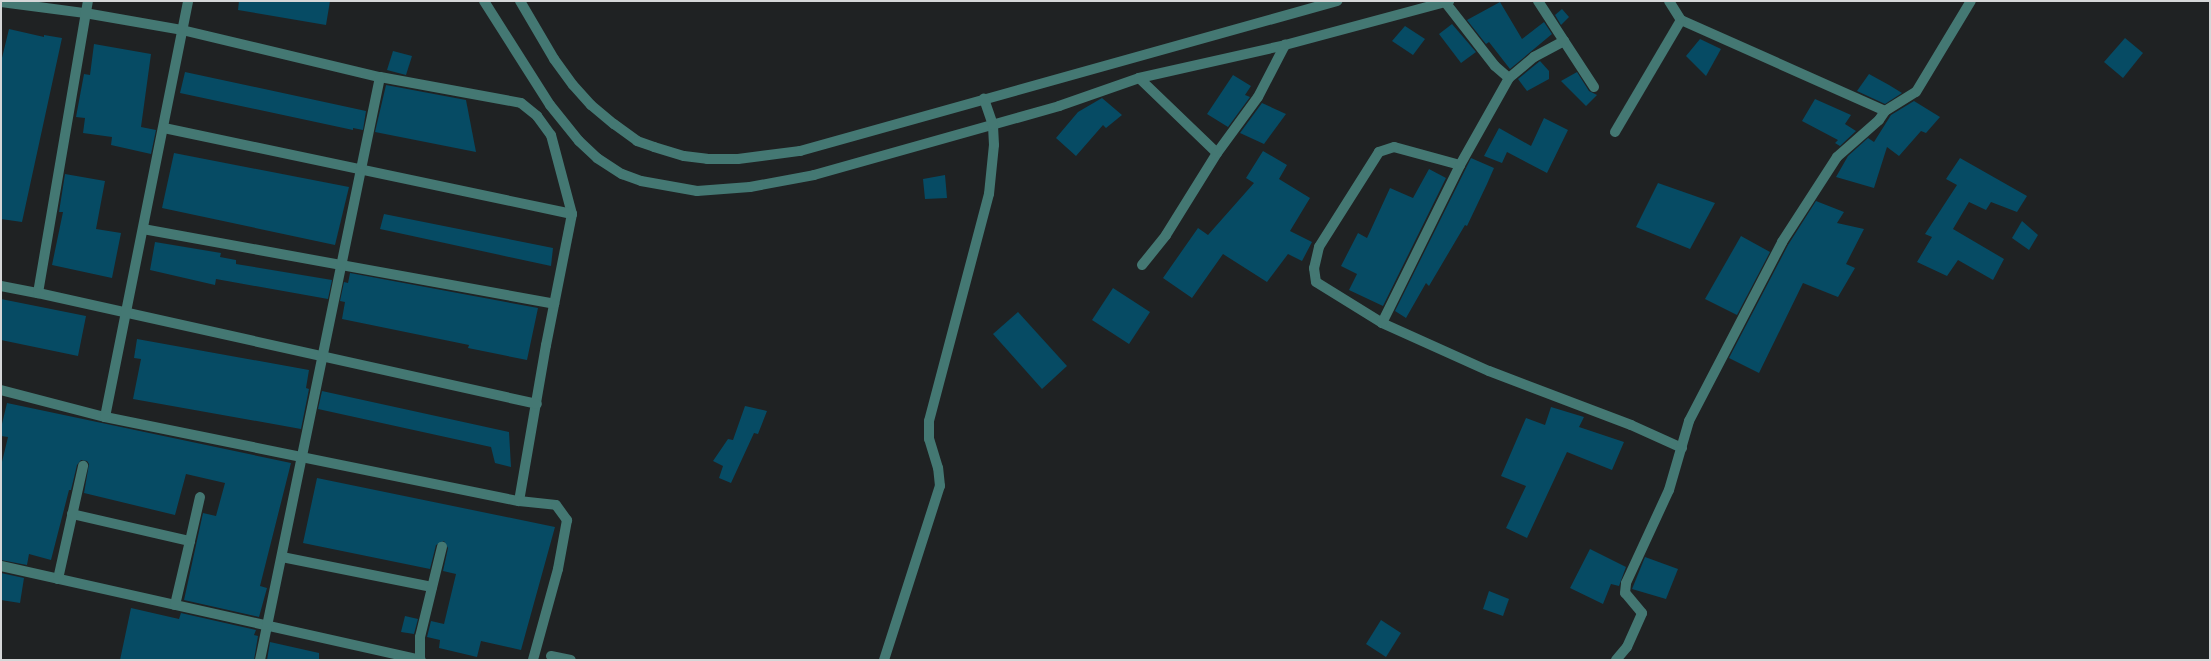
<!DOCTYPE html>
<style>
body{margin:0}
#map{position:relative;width:2211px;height:661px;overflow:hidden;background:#1f2223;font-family:"Public Sans",sans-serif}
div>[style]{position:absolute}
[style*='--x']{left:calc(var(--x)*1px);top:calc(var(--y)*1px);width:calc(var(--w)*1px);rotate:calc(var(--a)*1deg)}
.building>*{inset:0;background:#064b64}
.minor>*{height:10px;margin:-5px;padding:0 5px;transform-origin:5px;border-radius:5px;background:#447873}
span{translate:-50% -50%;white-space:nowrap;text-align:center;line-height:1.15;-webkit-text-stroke:3.5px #1f2223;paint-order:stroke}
.frame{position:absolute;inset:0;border:2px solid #d5d7d8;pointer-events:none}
</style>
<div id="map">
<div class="building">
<i style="clip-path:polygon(239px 1px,330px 1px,326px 25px,238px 10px)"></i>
<i style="clip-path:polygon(1500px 2px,1522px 39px,1544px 22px,1552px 34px,1510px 69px,1489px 42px,1486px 44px,1467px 20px)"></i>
<i style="clip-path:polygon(1562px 9px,1569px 17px,1561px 25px,1555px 15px)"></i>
<i style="clip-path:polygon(1452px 24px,1476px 52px,1461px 63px,1439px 34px)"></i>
<i style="clip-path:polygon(1405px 26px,1425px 39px,1413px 55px,1392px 41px)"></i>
<i style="clip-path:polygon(9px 29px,44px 37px,44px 35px,62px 38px,22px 222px,1px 219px,1px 62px)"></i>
<i style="clip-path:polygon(2125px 38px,2143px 53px,2123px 78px,2104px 62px)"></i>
<i style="clip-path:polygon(1700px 39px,1721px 49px,1706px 76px,1686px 56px)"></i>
<i style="clip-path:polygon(94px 44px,151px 54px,141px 127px,156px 130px,151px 154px,111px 145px,112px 137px,83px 133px,85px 118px,76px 117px,84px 74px,90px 75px)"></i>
<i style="clip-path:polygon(393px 51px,412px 56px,406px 75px,387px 70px)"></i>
<i style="clip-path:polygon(1540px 61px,1549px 71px,1549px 79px,1527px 91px,1518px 79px)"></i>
<i style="clip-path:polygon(185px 72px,366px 111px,363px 130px,353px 128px,353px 130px,180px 93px)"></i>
<i style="clip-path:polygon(1577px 72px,1589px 91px,1597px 95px,1586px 106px,1561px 81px)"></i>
<i style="clip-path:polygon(1869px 74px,1889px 85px,1902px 93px,1885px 104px,1857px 91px)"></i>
<i style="clip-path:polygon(1233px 75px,1251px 86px,1245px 95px,1250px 97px,1228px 127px,1207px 114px)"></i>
<i style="clip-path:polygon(386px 85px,466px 100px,476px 152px,375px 132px)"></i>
<i style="clip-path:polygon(1102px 98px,1122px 115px,1106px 128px,1103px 125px,1076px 156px,1056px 138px,1078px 112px)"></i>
<i style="clip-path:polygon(1815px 99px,1851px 115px,1845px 124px,1856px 131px,1840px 146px,1835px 143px,1838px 140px,1802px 121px)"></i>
<i style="clip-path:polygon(1914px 101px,1940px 117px,1926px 133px,1921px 131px,1899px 156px,1887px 147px,1874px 188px,1836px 177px,1848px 156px,1868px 138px,1874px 142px,1891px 115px)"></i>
<i style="clip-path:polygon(1262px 103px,1286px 114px,1264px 144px,1240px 133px)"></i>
<i style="clip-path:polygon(1544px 118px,1568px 130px,1547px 173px,1507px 152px,1502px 163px,1484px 156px,1499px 128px,1531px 146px)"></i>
<i style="clip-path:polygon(1263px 151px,1287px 165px,1279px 179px,1310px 198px,1290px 231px,1312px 242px,1302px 261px,1288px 254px,1267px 282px,1223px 254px,1192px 298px,1163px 278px,1198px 228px,1208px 235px,1254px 183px,1246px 178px)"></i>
<i style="clip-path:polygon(174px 153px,349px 187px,335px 245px,162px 208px)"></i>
<i style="clip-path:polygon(1471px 158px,1494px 168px,1487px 184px,1467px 226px,1465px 225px,1429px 286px,1426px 283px,1406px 318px,1395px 311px)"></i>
<i style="clip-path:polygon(1960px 158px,2027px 196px,2017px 212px,1991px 202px,1986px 210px,1969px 202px,1953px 229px,2004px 259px,1993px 280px,1958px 260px,1947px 276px,1917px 262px,1932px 237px,1925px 234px,1957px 185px,1946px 179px)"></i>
<i style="clip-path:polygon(1429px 169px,1446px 178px,1383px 306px,1349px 290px,1357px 274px,1341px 266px,1358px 233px,1367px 238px,1390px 188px,1413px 198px)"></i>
<i style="clip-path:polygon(65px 174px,105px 181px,96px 229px,121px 233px,112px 278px,52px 265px,63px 212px,59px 212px)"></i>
<i style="clip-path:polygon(945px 175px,947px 198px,925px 199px,923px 179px)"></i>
<i style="clip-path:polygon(1658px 183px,1715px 203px,1690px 249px,1636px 227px)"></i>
<i style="clip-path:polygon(1816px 201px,1844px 212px,1837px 223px,1864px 229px,1846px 264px,1855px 268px,1838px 297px,1803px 283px,1759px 373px,1729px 358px,1788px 245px)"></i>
<i style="clip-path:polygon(384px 214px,553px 248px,551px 266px,380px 229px)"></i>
<i style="clip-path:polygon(2022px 221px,2038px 235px,2029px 250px,2012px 238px)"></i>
<i style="clip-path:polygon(1741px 236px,1770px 252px,1737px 315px,1705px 299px)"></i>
<i style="clip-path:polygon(155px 242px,221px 253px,220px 257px,236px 260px,236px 264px,332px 280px,328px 299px,216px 279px,215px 285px,150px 270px)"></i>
<i style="clip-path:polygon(350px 273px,538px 308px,527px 360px,468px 348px,469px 345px,342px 319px,345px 302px,340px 301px,344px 282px,348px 283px)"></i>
<i style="clip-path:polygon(1113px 288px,1150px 312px,1129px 344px,1092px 320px)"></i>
<i style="clip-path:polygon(1px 299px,86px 316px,78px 356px,1px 340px)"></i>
<i style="clip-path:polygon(1018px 312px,1067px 366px,1042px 389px,993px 334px)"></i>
<i style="clip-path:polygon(137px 339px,309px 370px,306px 388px,309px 389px,301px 429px,133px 399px,141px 359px,134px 358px)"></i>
<i style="clip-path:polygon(322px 391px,509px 432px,511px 467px,495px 463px,491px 447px,318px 409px)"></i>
<i style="clip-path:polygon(7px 403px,291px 463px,260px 586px,267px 588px,259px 617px,184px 600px,203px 513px,216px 516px,225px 483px,186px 474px,175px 515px,84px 493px,89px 464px,87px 461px,81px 460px,77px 465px,71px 490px,69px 490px,51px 560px,29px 554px,27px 565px,1px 560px,1px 466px,8px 437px,1px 436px,1px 428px)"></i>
<i style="clip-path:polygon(745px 406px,767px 411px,758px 434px,754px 433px,731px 483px,719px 478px,723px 466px,713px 461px,728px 439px,733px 440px)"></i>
<i style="clip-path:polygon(1551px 407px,1584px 417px,1579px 427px,1624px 442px,1612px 470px,1567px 452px,1527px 538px,1506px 528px,1526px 486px,1501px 476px,1526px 418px,1545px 425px)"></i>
<i style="clip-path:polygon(317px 478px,555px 527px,521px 650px,481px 641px,477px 657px,439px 648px,440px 640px,427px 637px,431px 621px,444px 624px,456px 574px,443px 571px,448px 548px,444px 541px,436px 545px,430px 569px,303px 543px)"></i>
<i style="clip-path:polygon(1590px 549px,1626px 567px,1619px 586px,1611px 584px,1603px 604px,1570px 588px)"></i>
<i style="clip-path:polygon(1645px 557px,1678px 569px,1666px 599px,1632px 589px)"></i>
<i style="clip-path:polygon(1px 573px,24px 578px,20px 603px,1px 600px)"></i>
<i style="clip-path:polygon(1489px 591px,1509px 599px,1503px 616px,1483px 609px)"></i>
<i style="clip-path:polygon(131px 608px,179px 619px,181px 613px,256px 630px,254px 635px,258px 636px,254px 660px,120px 660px)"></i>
<i style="clip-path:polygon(405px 616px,418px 619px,414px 634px,401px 632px)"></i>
<i style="clip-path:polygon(1381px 620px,1401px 633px,1386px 657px,1366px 644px)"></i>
<i style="clip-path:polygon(270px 642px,319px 653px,319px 660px,267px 660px)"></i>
</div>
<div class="minor">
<i style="--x:484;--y:1;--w:123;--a:57.6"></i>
<i style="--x:550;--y:105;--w:46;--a:51.1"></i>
<i style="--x:579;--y:141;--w:25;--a:43"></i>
<i style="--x:597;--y:158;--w:30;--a:33"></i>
<i style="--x:622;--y:174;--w:20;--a:20"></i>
<i style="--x:641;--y:181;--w:57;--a:10.1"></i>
<i style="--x:697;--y:191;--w:53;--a:-4.3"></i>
<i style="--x:750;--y:187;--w:65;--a:-10.6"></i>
<i style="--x:814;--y:175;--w:255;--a:-15.7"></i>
<i style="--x:1059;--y:106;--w:85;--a:-19.3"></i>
<i style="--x:1139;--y:78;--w:150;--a:-12.7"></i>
<i style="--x:1285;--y:45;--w:170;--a:-15"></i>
<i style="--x:520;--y:1;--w:67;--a:59.6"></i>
<i style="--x:554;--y:59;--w:32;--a:54"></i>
<i style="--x:573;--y:85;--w:27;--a:48"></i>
<i style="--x:591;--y:105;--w:30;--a:40"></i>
<i style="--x:614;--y:124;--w:29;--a:36"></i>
<i style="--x:637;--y:141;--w:18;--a:19"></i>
<i style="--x:654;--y:147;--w:31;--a:17"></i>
<i style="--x:684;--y:156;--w:23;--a:7"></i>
<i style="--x:707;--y:159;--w:31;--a:0"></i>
<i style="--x:738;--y:159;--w:63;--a:-7.4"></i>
<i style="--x:800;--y:151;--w:558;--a:-15.61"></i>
<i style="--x:1669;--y:1;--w:22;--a:58"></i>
<i style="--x:1681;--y:20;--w:223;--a:24"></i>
<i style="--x:1;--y:2;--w:85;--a:7.5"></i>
<i style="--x:85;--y:13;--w:98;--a:9.9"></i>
<i style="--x:182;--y:30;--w:204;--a:13.4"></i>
<i style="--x:380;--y:77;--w:143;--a:10.4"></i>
<i style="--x:521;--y:103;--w:21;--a:39"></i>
<i style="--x:537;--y:116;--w:24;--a:54"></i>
<i style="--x:551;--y:135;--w:82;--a:75.1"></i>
<i style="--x:572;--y:214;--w:134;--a:101.2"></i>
<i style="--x:546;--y:345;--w:158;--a:99.8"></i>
<i style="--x:1445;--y:2;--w:81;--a:52"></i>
<i style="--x:1495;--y:66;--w:18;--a:41"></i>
<i style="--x:1509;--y:78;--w:33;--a:-40"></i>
<i style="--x:1534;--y:57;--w:34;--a:-28"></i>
<i style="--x:1564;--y:41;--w:48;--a:-123"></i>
<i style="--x:1564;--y:41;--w:55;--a:56.9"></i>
<i style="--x:1139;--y:78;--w:108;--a:43.9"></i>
<i style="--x:164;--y:128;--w:417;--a:11.9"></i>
<i style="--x:1615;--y:132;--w:130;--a:-59.5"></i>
<i style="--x:1460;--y:165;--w:68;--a:-164.7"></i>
<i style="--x:1394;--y:147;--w:16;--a:162"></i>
<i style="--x:1379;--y:152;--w:112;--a:122.3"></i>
<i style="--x:1319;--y:247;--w:22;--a:103"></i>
<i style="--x:1314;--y:268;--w:14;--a:82"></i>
<i style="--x:1316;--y:282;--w:78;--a:31.8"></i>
<i style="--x:1382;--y:323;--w:117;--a:24.2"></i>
<i style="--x:1489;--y:371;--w:152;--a:20.8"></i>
<i style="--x:1631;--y:425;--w:56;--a:24.3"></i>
<i style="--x:143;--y:229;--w:418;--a:10.3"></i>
<i style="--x:1142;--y:265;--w:38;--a:-51"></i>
<i style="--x:1166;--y:235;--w:97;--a:-58.1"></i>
<i style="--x:1217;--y:153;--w:69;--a:-53.8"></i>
<i style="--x:1258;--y:97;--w:59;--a:-62.6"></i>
<i style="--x:1;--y:286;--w:38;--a:11"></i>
<i style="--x:38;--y:293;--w:296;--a:-80.3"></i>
<i style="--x:38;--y:293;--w:511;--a:12.54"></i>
<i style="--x:1382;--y:323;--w:176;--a:-63.7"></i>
<i style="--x:1460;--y:165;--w:100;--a:-60.6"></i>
<i style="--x:1;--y:390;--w:107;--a:14.6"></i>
<i style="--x:105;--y:417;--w:422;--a:11.5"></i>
<i style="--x:519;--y:501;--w:37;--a:6"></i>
<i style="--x:556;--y:505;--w:19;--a:54"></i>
<i style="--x:567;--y:520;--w:50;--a:100.4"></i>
<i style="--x:558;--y:569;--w:94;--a:105.4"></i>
<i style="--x:105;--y:417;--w:424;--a:-78.7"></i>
<i style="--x:72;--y:514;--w:121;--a:12.9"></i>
<i style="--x:190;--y:541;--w:45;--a:-77.2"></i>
<i style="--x:282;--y:557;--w:153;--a:11.3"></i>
<i style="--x:1;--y:566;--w:430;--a:12.6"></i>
<i style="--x:58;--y:579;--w:116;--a:-77.5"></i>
<i style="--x:175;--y:605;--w:66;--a:-76.8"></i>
<i style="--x:551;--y:656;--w:20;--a:11"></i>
<i style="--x:260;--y:660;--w:595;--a:-78.37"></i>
<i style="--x:420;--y:660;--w:23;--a:-90"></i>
<i style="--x:420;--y:637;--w:93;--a:-76.3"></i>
<i style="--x:884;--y:660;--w:183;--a:-72.2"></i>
<i style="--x:940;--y:486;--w:18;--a:-96"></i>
<i style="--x:938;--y:468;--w:30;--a:-107"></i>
<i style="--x:929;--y:439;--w:18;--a:-90"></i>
<i style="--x:929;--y:421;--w:235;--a:-75.2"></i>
<i style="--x:989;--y:194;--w:49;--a:-84.2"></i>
<i style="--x:994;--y:145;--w:20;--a:-93"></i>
<i style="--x:993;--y:125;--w:28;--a:-109"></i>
<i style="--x:1616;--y:660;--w:17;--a:-50"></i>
<i style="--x:1627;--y:647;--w:37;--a:-66"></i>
<i style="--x:1642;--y:613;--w:26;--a:-130"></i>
<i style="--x:1625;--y:593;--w:10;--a:-84"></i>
<i style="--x:1626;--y:583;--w:102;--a:-65.2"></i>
<i style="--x:1669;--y:490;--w:72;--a:-73.8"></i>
<i style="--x:1689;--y:421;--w:202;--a:-62.5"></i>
<i style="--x:1782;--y:242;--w:101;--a:-57.1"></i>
<i style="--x:1837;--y:157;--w:56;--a:-41.4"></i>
<i style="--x:1879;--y:120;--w:11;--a:-56"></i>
<i style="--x:1885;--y:111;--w:36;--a:-32"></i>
<i style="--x:1916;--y:92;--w:106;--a:-58.9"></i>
</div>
<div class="frame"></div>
</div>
